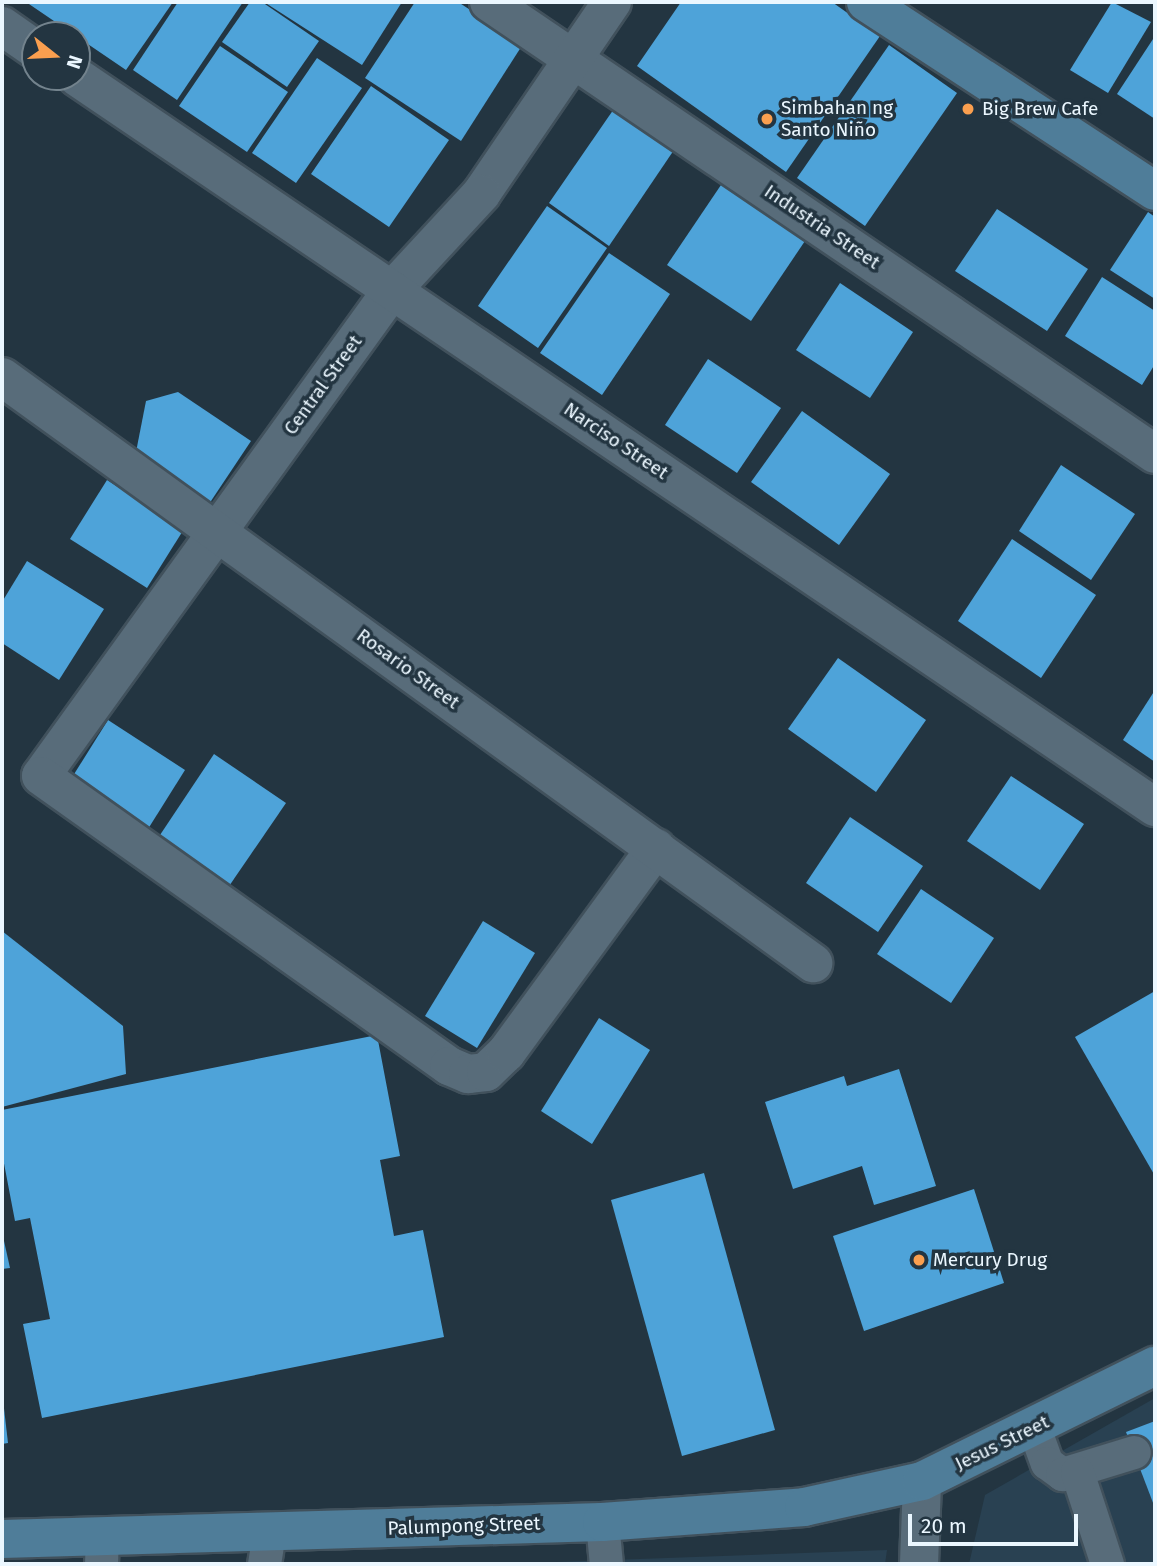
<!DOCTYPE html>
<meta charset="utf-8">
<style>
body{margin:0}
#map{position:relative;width:1157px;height:1566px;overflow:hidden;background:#233541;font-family:"Fira Sans",sans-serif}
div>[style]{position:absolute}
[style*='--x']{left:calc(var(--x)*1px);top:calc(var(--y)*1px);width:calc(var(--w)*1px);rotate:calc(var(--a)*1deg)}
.built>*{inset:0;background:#294152}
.building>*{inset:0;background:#4ea3d9}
.roads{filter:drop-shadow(2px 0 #41515c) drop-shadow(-2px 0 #41515c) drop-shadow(0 2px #41515c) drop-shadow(0 -2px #41515c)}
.lane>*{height:33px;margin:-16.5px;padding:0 16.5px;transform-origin:16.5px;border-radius:16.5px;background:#586c7a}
.street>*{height:38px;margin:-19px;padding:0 19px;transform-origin:19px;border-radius:19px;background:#586c7a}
.secondary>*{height:38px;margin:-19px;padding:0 19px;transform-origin:19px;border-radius:19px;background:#4f7d99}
.dots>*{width:19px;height:19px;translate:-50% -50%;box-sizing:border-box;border:4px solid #233541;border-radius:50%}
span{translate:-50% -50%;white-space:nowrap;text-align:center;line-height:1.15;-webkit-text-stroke:7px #233541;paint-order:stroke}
.poi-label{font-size:19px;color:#ebf7ff}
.left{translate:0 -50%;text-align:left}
.street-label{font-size:19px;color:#ebf7ff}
.frame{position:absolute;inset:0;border:4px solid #ebf7ff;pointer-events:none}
.north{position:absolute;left:21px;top:21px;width:70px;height:70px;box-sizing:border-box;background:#233541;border:2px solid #73838d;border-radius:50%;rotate:108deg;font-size:19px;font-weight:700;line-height:28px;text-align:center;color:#ebf7ff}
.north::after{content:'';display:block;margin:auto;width:24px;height:32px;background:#fa9f4f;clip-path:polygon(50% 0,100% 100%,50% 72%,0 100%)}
.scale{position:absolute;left:908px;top:1514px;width:170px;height:32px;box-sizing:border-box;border:4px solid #ebf7ff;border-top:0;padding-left:9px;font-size:21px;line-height:24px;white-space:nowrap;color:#ebf7ff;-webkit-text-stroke:5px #233541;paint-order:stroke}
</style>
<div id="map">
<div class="built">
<i style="clip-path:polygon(1155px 1398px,1155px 1564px,969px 1564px,985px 1495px)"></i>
<i style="clip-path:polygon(887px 1550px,885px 1564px,499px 1564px)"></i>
</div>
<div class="building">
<i style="clip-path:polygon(26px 2px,173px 2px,126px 70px)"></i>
<i style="clip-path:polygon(178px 2px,243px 2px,177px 100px,133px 70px)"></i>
<i style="clip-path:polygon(250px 2px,262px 2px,319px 41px,287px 87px,222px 42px)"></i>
<i style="clip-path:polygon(264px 2px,402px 2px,362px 65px)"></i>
<i style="clip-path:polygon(415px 2px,458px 2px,523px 44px,461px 141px,365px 78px)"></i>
<i style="clip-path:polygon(681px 2px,832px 2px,880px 36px,786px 172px,637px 66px)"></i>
<i style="clip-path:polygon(1112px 2px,1151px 22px,1108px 93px,1070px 70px)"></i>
<i style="clip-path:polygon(1155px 36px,1155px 119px,1117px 94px)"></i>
<i style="clip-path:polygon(889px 45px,957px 93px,865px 226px,797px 178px)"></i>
<i style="clip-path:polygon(220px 46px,288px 92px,247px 152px,179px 106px)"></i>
<i style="clip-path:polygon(317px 58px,362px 88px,296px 183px,252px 153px)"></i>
<i style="clip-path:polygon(371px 86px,449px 140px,389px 227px,311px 174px)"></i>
<i style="clip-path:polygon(618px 103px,678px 144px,609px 246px,549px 203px)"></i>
<i style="clip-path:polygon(723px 182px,807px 238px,751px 321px,667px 265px)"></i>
<i style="clip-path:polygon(547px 206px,607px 248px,538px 348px,478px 306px)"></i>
<i style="clip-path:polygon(997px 209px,1088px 269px,1047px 331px,955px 271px)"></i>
<i style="clip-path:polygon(1148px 212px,1155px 217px,1155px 299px,1110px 270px)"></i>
<i style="clip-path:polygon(609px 253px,670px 294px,602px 395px,540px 353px)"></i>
<i style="clip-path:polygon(1102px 277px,1155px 311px,1155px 364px,1142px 385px,1065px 336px)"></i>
<i style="clip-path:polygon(840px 283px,913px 332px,870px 398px,796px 350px)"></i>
<i style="clip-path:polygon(708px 359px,781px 408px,737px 473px,665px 425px)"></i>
<i style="clip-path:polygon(178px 392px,251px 441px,207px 507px,135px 457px,146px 401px)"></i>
<i style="clip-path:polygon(802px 411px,890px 474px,839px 545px,751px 482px)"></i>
<i style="clip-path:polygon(1061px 465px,1135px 514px,1091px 580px,1019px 531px)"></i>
<i style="clip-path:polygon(107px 480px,184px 529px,147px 588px,70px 539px)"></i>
<i style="clip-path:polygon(1012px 539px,1096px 595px,1041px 678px,958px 621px)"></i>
<i style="clip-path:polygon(27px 561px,104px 609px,59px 680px,2px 643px,2px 602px)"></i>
<i style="clip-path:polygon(838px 658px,926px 720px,876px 792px,788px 729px)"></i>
<i style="clip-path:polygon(1155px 690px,1155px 762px,1123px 740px)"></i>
<i style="clip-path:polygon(108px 720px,185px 770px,148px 829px,71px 779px)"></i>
<i style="clip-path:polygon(214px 754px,286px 803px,225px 892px,154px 844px)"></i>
<i style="clip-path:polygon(1011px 776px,1084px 824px,1040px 890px,967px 841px)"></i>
<i style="clip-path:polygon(850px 817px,923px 866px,878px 932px,806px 883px)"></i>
<i style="clip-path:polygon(921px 889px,994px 938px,951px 1003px,877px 954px)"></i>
<i style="clip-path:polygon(483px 921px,535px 953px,477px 1048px,425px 1016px)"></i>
<i style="clip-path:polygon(2px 931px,123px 1026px,126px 1074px,2px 1107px)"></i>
<i style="clip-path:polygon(1155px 991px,1155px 1176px,1075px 1037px)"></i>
<i style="clip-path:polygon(599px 1018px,650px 1050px,592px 1144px,541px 1111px)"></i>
<i style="clip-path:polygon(377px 1035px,400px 1156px,380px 1160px,394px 1236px,423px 1230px,444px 1337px,42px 1418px,23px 1324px,50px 1319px,30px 1218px,15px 1221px,2px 1153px,2px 1110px)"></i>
<i style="clip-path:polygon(899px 1069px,936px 1186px,874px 1205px,862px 1166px,793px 1189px,765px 1102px,844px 1076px,847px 1086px)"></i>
<i style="clip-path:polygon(704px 1173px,775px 1430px,682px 1456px,611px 1200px)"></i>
<i style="clip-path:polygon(974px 1189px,1004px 1283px,864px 1331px,833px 1236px)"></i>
<i style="clip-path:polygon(2px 1232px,10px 1268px,2px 1269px)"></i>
<i style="clip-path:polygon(2px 1391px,8px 1443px,2px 1444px)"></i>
<i style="clip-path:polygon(1155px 1421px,1155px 1508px,1126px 1432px)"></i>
</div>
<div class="roads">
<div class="lane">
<i style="--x:1034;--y:1428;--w:37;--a:70"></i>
<i style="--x:1047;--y:1463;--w:19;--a:36"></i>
<i style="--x:1062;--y:1474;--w:75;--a:-17"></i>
<i style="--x:1077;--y:1472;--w:97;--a:71.9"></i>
<i style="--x:602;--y:1522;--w:42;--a:84.6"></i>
<i style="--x:101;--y:1564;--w:27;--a:-88"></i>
<i style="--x:264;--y:1564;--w:32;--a:-81"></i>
</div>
<div class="street">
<i style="--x:489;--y:2;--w:805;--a:34.16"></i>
<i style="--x:612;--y:2;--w:232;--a:124.3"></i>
<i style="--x:481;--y:194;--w:131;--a:132.8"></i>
<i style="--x:392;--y:290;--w:599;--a:125.84"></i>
<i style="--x:41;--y:776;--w:501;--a:35.4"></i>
<i style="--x:449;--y:1066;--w:21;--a:23"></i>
<i style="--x:468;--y:1074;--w:18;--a:-6"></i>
<i style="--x:486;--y:1072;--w:28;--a:-44"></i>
<i style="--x:506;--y:1053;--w:254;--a:-53.8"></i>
<i style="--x:2;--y:26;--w:40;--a:34.9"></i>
<i style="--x:77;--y:77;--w:1302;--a:34.11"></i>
<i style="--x:2;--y:377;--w:1001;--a:35.85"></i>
<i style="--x:919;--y:1564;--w:83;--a:-87.9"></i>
</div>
<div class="secondary">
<i style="--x:866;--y:2;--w:345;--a:33.2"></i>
<i style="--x:2;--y:1539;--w:600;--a:-1.62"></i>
<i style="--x:602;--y:1522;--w:203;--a:-4.2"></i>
<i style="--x:804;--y:1507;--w:121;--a:-12.4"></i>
<i style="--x:922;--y:1481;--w:260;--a:-26.3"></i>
</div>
</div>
<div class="dots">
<i style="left:968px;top:109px;background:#fa9f4f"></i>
<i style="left:767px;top:119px;background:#fa9f4f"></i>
<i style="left:919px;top:1260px;background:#fa9f4f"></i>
</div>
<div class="poi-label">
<span class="left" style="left:781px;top:119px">Simbahan ng<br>Santo Niño</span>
<span class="left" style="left:982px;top:109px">Big Brew Cafe</span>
<span class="left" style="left:933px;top:1260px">Mercury Drug</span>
</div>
<div class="street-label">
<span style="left:822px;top:227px;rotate:34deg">Industria Street</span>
<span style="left:323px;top:385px;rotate:-54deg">Central Street</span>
<span style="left:616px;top:441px;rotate:34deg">Narciso Street</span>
<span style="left:408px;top:669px;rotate:36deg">Rosario Street</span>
<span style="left:1002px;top:1443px;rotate:-26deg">Jesus Street</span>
<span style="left:464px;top:1526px;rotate:-2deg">Palumpong Street</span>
</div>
<div class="frame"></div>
<div class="north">N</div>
<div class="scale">20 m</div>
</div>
